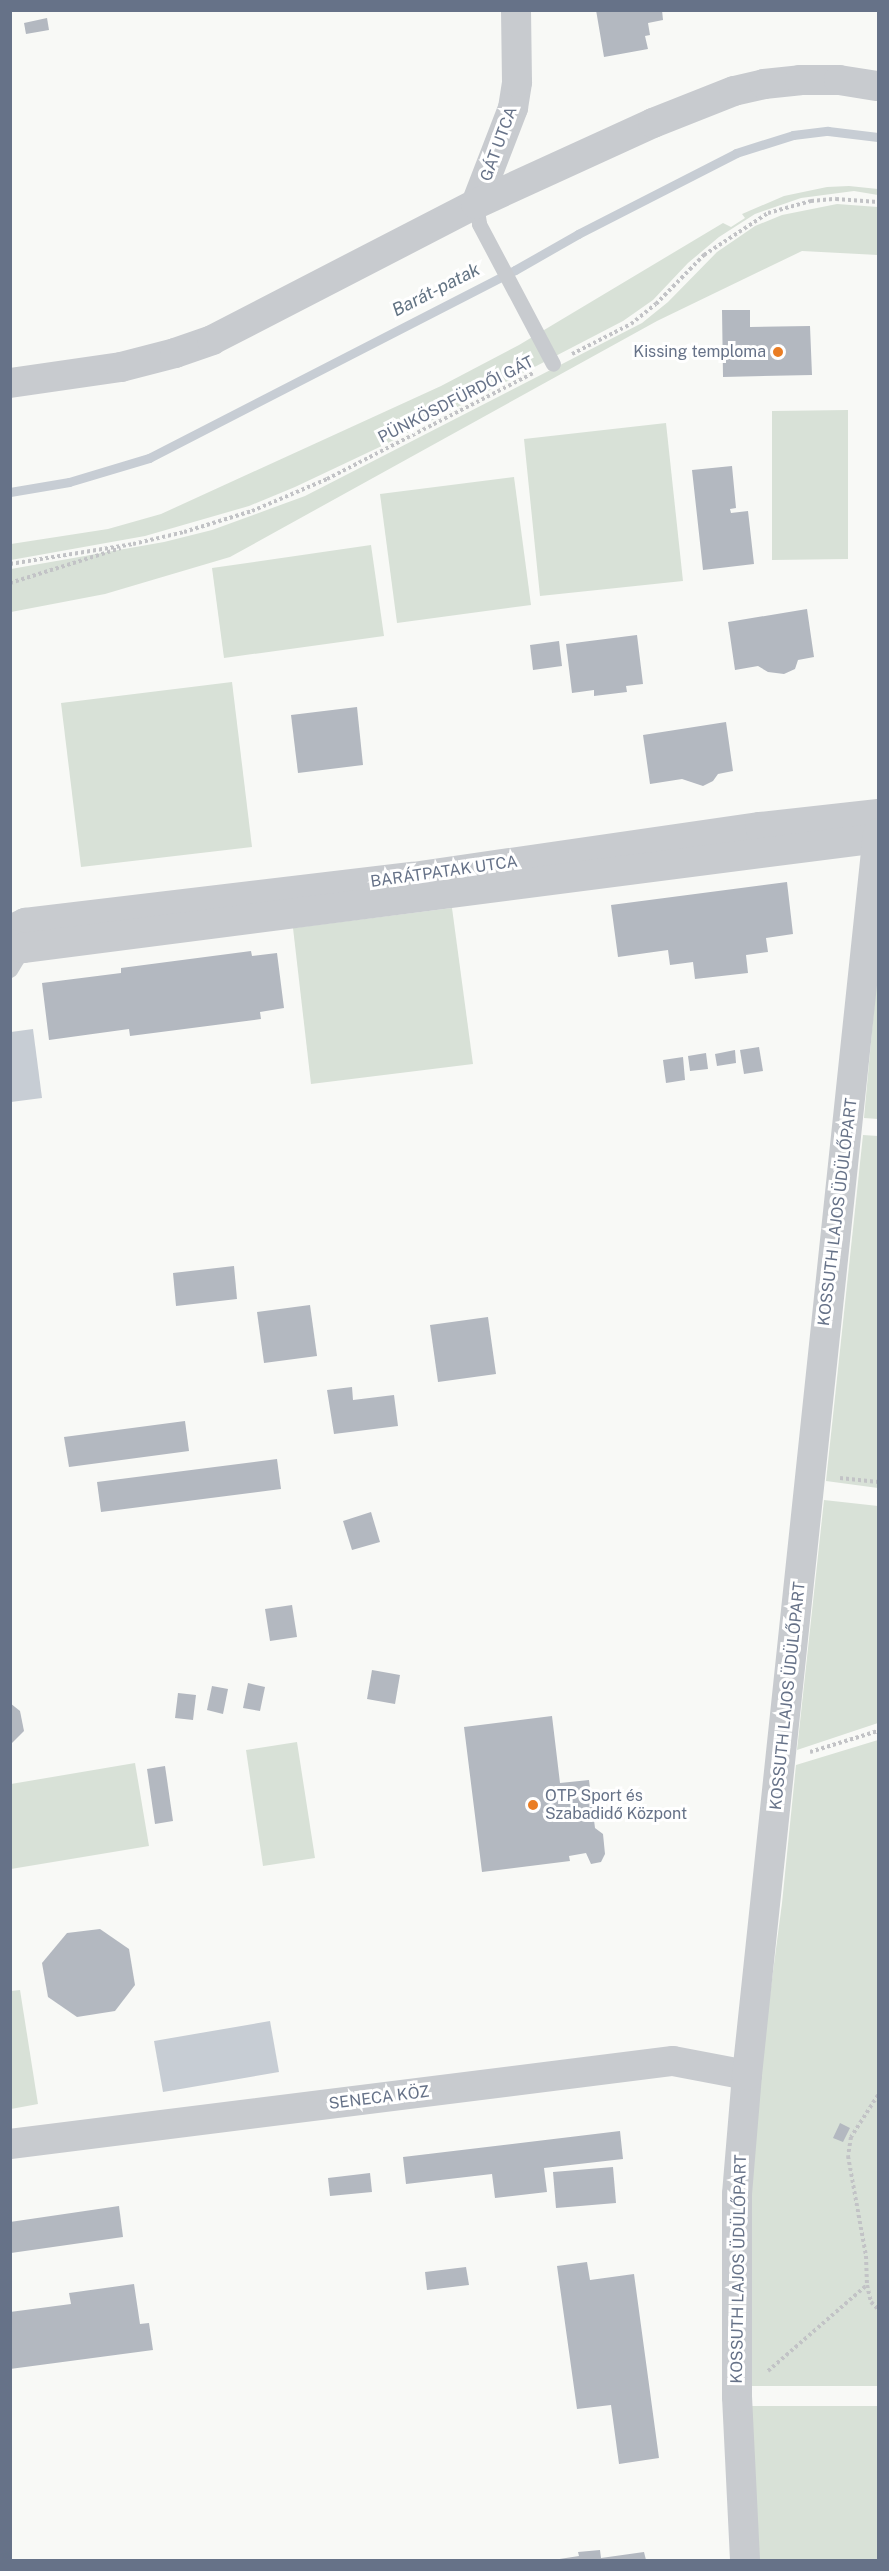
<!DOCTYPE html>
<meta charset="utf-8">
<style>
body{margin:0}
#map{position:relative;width:889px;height:2571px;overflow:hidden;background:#f8f9f6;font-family:"Public Sans",sans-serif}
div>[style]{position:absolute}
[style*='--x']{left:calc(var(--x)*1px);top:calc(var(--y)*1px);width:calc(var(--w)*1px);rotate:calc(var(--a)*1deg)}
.green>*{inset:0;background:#d8e1d7}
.water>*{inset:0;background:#c7cdd4}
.stream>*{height:9px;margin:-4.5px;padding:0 4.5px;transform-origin:4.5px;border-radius:4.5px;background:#c7cdd4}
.building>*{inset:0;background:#b3b8c0}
.path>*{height:4px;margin-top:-2px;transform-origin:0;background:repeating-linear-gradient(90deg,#c2c3c6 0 3px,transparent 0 6px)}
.lane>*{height:15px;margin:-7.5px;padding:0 7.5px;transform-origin:7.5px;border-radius:7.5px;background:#c8cbcf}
.street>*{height:30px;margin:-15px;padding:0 15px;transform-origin:15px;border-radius:15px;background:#c8cbcf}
.dots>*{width:16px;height:16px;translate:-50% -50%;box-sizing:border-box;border:3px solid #fff;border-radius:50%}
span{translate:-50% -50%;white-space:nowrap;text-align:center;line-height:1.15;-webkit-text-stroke:6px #fff;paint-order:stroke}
.street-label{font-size:16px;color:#667288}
.poi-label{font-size:16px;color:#667288}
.right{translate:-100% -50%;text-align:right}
.left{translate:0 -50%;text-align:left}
.water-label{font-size:18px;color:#627383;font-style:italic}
.frame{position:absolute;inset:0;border:12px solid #667288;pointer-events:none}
</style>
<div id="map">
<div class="green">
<i style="clip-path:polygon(849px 186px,878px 189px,878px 195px,854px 191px,801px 198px,755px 214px,719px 237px,688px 263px,653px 300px,623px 321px,386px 444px,295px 487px,249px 506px,145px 536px,11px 560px,11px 544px,108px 529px,161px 514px,441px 386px,519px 345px,723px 223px,731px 227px,745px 218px,742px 214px,784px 196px,827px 187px)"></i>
<i style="clip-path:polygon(837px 204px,878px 207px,878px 255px,802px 251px,657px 321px,230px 557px,105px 594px,11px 612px,11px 569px,164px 542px,212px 530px,305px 496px,642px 323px,668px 302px,717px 252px,755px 226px,782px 215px)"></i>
<i style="clip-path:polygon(848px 410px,848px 559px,772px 560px,772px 411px)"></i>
<i style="clip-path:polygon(666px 423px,683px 581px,540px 596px,524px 439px)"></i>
<i style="clip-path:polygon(514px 477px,531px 605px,397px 623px,380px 494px)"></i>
<i style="clip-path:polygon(371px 545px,384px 636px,224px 658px,212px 568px)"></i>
<i style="clip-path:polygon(232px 682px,252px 847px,81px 867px,61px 703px)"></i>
<i style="clip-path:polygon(452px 908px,473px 1064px,311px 1084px,293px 928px)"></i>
<i style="clip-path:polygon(878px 965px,878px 1119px,864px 1118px)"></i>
<i style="clip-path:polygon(863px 1135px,878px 1136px,878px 1488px,826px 1481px)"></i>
<i style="clip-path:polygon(824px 1500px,878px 1506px,878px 1723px,797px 1750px)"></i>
<i style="clip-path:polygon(878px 1740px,878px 2386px,747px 2386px,749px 2210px,758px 2086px,782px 1903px,796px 1765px)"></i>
<i style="clip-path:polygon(297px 1742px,315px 1858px,263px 1866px,246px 1750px)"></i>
<i style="clip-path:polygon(135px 1763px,149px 1846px,11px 1869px,11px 1784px)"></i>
<i style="clip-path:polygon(20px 1990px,38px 2104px,11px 2109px,11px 1991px)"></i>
<i style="clip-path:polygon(748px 2406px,878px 2406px,878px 2560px,758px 2560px)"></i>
</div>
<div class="water">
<i style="clip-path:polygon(33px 1029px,42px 1098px,11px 1102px,11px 1032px)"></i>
<i style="clip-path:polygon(270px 2021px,279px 2072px,163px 2092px,154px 2041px)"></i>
</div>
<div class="stream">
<i style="--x:10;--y:492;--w:60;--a:-9.6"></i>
<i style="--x:69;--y:482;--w:84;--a:-16.7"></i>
<i style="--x:149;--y:458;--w:411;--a:-27.2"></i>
<i style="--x:515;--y:270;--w:73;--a:-29.7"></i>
<i style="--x:578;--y:234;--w:178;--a:-27.1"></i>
<i style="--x:736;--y:153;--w:60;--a:-17.5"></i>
<i style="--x:793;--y:135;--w:35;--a:-7"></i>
<i style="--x:828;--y:131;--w:50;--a:6.8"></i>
</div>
<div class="building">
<i style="clip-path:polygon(596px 10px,662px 10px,663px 20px,648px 23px,650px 35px,645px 36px,648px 49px,604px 57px)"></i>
<i style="clip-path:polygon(47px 18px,49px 30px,26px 34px,24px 23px)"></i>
<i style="clip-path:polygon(722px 310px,750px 310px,750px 327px,810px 326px,812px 375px,723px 377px)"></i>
<i style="clip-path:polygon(732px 466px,736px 508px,730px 509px,731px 513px,748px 511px,754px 564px,703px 570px,692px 470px)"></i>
<i style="clip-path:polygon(807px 609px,814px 657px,798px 660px,795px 669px,784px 674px,768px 672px,758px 666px,735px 670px,728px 622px)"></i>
<i style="clip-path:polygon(637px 635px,643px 684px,626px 686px,627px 692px,594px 696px,594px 690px,572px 693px,566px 644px)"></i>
<i style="clip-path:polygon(559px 641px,562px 666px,533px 670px,530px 645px)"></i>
<i style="clip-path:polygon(357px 707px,363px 765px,298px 773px,291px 715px)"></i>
<i style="clip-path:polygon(726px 722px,733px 771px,718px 774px,713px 781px,703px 786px,682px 779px,650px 784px,643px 735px)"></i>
<i style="clip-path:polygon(787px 882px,793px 934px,766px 938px,768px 952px,746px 955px,748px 973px,695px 979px,693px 962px,670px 965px,668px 950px,618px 957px,611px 905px)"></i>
<i style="clip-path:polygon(251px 951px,252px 956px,277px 953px,284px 1008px,260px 1012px,261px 1019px,130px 1036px,129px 1029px,49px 1040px,42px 983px,121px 973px,121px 968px)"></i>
<i style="clip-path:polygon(759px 1047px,763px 1071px,744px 1074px,740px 1050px)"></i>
<i style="clip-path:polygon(735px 1050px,736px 1063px,717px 1066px,715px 1054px)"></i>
<i style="clip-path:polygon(706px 1053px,708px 1069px,690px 1071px,688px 1056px)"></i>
<i style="clip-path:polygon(683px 1057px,685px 1080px,666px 1083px,663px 1060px)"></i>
<i style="clip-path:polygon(234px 1266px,237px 1299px,176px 1306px,173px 1273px)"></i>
<i style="clip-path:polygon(310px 1305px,317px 1356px,264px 1363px,257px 1312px)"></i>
<i style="clip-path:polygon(488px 1317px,496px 1374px,438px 1382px,430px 1325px)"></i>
<i style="clip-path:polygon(352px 1387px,353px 1400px,394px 1395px,398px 1426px,334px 1434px,327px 1390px)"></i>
<i style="clip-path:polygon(185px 1421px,189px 1451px,69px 1467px,64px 1437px)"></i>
<i style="clip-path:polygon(277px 1459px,281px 1489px,101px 1512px,97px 1482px)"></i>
<i style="clip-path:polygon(371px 1512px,380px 1542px,352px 1550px,343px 1521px)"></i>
<i style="clip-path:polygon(292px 1605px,297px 1637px,270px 1641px,265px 1609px)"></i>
<i style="clip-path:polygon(372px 1670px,400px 1675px,395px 1704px,367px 1699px)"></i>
<i style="clip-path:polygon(248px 1683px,265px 1687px,260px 1711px,243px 1708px)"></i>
<i style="clip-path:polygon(212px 1686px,228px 1689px,223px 1714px,207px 1710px)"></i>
<i style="clip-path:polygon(178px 1693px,196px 1695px,193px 1720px,175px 1718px)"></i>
<i style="clip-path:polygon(10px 1703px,20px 1711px,24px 1731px,10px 1745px)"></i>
<i style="clip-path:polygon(552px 1716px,560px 1783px,589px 1780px,595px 1828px,603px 1834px,605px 1854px,601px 1862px,591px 1864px,586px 1853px,569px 1856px,570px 1861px,482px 1872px,464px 1727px)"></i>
<i style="clip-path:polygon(165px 1766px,173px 1821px,155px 1824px,147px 1769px)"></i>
<i style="clip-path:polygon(100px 1929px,129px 1949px,135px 1985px,115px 2011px,77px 2017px,48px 1997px,42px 1963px,67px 1933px)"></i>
<i style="clip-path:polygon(840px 2123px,850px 2128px,843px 2142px,833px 2138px)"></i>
<i style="clip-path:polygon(620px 2131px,623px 2159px,544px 2168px,547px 2192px,495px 2198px,492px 2174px,406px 2184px,403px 2157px)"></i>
<i style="clip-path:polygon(613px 2167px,616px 2203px,556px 2208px,553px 2172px)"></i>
<i style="clip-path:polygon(370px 2173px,372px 2192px,330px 2196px,328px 2178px)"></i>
<i style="clip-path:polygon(119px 2206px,123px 2237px,11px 2253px,10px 2222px)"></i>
<i style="clip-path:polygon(587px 2262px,590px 2280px,634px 2274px,659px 2458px,619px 2464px,611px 2405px,577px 2409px,557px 2266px)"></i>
<i style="clip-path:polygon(466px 2267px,469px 2285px,427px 2290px,425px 2272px)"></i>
<i style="clip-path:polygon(134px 2284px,140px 2324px,149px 2323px,153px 2350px,10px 2369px,10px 2312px,71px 2304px,69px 2293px)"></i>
<i style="clip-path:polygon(600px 2550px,601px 2558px,644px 2552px,646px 2560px,553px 2560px,579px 2556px,578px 2552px)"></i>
</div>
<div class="path">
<i style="--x:572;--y:354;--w:66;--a:-27"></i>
<i style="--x:631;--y:324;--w:32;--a:-39"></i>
<i style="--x:656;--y:304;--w:69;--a:-45.6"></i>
<i style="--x:704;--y:255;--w:77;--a:-33.3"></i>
<i style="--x:768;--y:213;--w:45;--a:-15.6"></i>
<i style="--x:811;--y:201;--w:25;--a:-5"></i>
<i style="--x:836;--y:199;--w:42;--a:4.1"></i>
<i style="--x:10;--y:564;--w:125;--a:-9.2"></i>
<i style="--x:133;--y:544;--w:52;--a:-13.2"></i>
<i style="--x:184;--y:532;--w:71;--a:-17.2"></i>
<i style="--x:252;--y:511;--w:82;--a:-23.1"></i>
<i style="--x:327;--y:479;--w:232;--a:-27.2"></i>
<i style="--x:10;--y:583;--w:116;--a:-17.5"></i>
<i style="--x:840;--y:1478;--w:38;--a:6"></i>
<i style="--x:810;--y:1752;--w:71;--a:-17.2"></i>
<i style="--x:878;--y:2095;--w:50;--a:122.7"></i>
<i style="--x:851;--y:2137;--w:19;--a:99"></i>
<i style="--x:848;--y:2156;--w:102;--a:79.8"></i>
<i style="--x:866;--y:2256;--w:29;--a:88"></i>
<i style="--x:867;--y:2285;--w:17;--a:77"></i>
<i style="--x:871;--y:2302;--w:10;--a:45"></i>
<i style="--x:768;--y:2371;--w:131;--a:-41"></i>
</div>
<div class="lane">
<i style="--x:476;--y:204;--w:20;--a:81"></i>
<i style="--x:479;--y:224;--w:158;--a:62.1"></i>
<i style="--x:10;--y:970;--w:26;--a:-59"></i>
</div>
<div class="street">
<i style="--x:476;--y:204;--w:103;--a:-68.9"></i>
<i style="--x:513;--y:108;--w:26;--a:-81"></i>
<i style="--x:517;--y:82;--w:72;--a:-90.8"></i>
<i style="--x:10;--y:383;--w:112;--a:-8.2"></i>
<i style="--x:121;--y:367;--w:56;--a:-14.5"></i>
<i style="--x:175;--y:353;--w:39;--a:-19"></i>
<i style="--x:212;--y:340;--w:297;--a:-27.3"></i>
<i style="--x:476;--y:204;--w:195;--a:-24.6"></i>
<i style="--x:653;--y:123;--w:87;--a:-21.6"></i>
<i style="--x:734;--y:91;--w:31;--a:-13"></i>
<i style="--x:764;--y:84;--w:36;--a:-6"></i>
<i style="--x:800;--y:80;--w:39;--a:0"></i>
<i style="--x:839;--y:80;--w:39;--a:9"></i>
<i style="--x:10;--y:930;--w:17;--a:-25"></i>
<i style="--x:25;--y:923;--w:391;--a:-6.8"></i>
<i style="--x:413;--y:877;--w:351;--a:-8.2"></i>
<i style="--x:760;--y:827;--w:119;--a:-6.3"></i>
<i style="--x:10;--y:944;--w:14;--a:17"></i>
<i style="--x:23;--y:948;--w:862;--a:-7.33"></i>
<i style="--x:10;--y:2144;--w:668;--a:-7.14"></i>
<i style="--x:673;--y:2061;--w:75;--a:10.7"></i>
<i style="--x:745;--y:2560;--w:163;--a:-92.8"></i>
<i style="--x:737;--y:2397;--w:203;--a:-90"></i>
<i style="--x:737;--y:2194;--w:119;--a:-85.2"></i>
<i style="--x:747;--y:2075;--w:1249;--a:-83.98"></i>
</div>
<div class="dots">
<i style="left:778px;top:352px;background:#ea7d24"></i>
<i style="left:533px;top:1805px;background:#ea7d24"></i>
</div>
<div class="street-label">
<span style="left:499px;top:144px;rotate:-70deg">GÁT UTCA</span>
<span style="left:456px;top:400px;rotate:-27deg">PÜNKÖSDFÜRDŐI GÁT</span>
<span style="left:444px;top:872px;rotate:-8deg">BARÁTPATAK UTCA</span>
<span style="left:838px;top:1212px;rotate:-83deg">KOSSUTH LAJOS ÜDÜLŐPART</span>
<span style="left:788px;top:1696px;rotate:-84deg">KOSSUTH LAJOS ÜDÜLŐPART</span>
<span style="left:379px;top:2098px;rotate:-7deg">SENECA KÖZ</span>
<span style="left:739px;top:2269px;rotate:-89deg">KOSSUTH LAJOS ÜDÜLŐPART</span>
</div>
<div class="poi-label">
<span class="right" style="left:766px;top:352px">Kissing temploma</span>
<span class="left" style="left:545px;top:1805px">OTP Sport és<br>Szabadidő Központ</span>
</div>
<div class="water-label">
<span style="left:436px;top:290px;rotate:-27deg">Barát-patak</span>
</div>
<div class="frame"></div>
</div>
